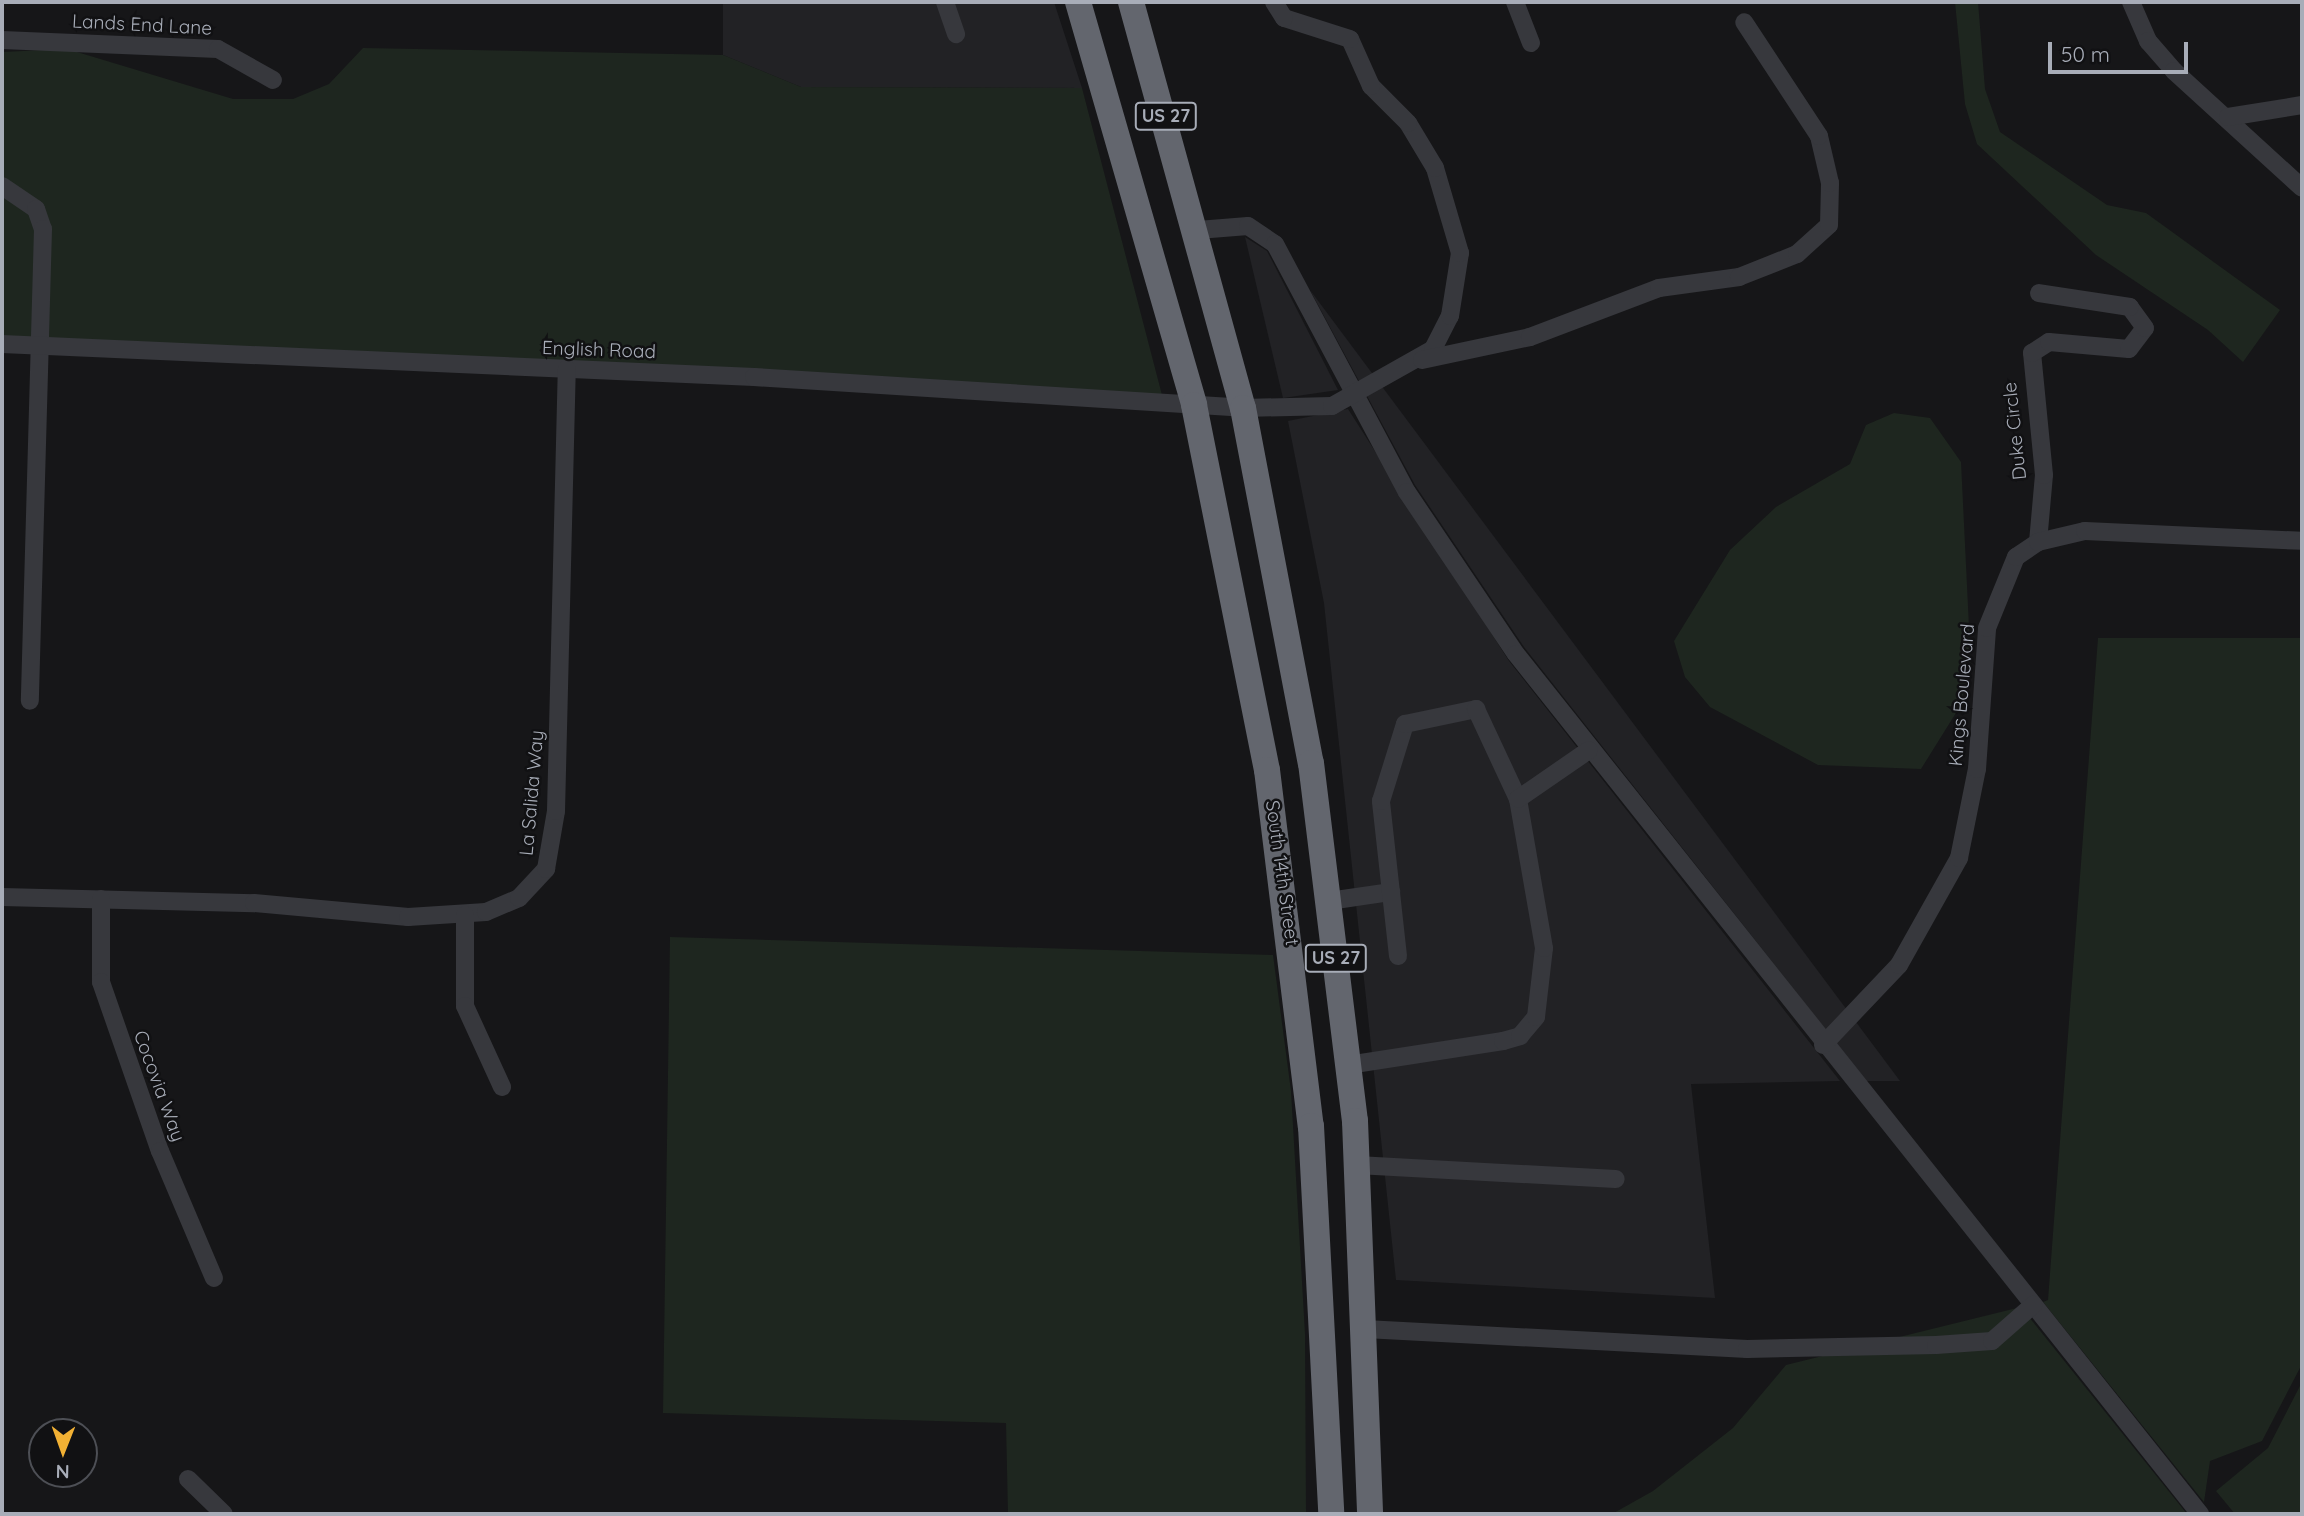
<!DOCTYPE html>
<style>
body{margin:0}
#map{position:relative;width:2304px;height:1516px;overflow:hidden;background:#161618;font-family:Quicksand,sans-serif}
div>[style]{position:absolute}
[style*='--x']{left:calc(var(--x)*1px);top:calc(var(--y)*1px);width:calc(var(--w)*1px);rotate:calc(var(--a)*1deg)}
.built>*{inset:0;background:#222225}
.green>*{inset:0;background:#1e261f}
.minor>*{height:18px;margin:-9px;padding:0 9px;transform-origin:9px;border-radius:9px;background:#37383d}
.highway>*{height:26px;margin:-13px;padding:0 13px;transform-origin:13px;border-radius:13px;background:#63666e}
span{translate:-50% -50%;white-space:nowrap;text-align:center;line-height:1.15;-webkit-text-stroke:5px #111113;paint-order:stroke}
.shield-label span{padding:2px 5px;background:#111113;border:2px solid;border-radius:5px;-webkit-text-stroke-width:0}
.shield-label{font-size:18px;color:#a8adb8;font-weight:700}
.street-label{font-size:19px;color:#a8adb8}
.frame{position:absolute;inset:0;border:4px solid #a8adb8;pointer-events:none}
.north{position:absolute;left:28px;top:1418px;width:70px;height:70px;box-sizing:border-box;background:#111113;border:2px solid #4d4f55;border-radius:50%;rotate:181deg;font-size:19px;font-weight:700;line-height:28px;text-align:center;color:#a8adb8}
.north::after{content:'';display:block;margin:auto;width:24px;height:32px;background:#f2b134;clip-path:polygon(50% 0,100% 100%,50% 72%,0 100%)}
.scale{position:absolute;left:2048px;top:42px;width:140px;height:32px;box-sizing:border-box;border:4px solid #a8adb8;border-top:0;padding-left:9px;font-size:21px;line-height:24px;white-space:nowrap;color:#a8adb8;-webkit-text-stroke:5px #111113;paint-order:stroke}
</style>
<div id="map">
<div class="built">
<i style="clip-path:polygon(723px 2px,1054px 2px,1082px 88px,801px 87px,723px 55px)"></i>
<i style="clip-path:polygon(1245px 237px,1267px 251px,1338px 390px,1283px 398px)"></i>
<i style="clip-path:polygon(1310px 290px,1900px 1081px,1866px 1081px,1524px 647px,1415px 485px)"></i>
<i style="clip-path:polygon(1348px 409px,1509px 661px,1840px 1081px,1691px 1084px,1715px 1298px,1396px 1280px,1324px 603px,1288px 421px)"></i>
</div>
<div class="green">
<i style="clip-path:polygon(1955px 2px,1978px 2px,1985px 89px,2000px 132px,2107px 205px,2146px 213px,2280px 310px,2243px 362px,2208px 330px,2096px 255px,1977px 144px,1965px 104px)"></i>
<i style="clip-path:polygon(363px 48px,723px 55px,801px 87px,1082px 88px,1162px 395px,2px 346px,2px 52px,67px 49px,233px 99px,293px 99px,329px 84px)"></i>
<i style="clip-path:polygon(1894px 413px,1930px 418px,1961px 462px,1971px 668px,1959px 708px,1921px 769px,1818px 765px,1710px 707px,1685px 677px,1674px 641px,1730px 550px,1776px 507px,1850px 464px,1866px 425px)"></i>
<i style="clip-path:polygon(2098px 638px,2302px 638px,2302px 1364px,2262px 1441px,2210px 1461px,2204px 1502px,2043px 1302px,2048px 1300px)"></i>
<i style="clip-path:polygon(670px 937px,1273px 955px,1291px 1091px,1305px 1334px,1306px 1514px,1008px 1514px,1006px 1423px,663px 1413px)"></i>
<i style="clip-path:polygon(2021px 1307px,2187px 1514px,1612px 1514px,1653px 1491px,1733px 1428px,1786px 1365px)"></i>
<i style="clip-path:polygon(2302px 1382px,2302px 1514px,2235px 1514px,2216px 1491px,2268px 1448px)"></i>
</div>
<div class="minor">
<i style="--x:945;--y:2;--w:34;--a:71"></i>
<i style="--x:1515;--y:2;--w:44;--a:68.7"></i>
<i style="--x:2131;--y:2;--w:43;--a:66.4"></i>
<i style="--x:2148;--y:41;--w:40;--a:49"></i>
<i style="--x:2174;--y:71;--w:173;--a:42.4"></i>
<i style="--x:2;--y:40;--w:216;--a:2.4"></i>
<i style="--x:218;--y:49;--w:63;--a:29.4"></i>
<i style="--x:2228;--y:117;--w:75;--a:-9.2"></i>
<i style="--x:2;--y:186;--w:41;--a:34.1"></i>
<i style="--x:36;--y:209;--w:21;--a:71"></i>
<i style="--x:43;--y:229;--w:472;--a:91.6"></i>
<i style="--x:1198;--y:230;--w:50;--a:-4.6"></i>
<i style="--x:1248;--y:226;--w:32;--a:34"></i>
<i style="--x:1275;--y:244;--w:281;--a:62"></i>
<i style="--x:1407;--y:492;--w:195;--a:56.1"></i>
<i style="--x:1516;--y:654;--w:1099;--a:51.5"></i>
<i style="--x:2;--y:344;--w:753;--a:2.51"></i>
<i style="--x:754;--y:377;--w:490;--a:3.6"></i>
<i style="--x:1243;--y:408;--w:89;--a:-1.3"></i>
<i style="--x:1332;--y:406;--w:116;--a:-29.4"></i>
<i style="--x:1433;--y:349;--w:37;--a:-63"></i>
<i style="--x:1450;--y:316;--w:64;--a:-81"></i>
<i style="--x:1460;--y:253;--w:89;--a:-106.4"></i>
<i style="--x:1435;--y:168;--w:52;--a:-121"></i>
<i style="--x:1408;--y:123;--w:52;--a:-135"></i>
<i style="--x:1371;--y:86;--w:51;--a:-114.1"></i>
<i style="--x:1350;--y:39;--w:69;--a:-162.3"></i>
<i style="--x:1284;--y:18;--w:19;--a:-122"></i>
<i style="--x:1422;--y:360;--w:110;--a:-12"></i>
<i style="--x:1530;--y:337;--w:138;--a:-20.8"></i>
<i style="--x:1659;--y:288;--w:81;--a:-7.8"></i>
<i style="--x:1739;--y:277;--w:62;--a:-21.6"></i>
<i style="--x:1797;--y:254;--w:43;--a:-42.2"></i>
<i style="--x:1829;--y:225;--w:42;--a:-88.6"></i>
<i style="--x:1830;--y:183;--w:48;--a:-103.2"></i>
<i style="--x:1819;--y:136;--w:136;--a:-123.3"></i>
<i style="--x:2038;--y:542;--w:67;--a:-84.9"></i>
<i style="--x:2044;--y:475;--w:123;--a:-95.6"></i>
<i style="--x:2032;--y:353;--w:20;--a:-33"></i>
<i style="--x:2049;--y:342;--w:80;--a:5"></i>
<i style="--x:2129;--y:349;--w:26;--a:-53"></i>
<i style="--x:2145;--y:328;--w:26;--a:-126"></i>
<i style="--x:2130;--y:307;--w:92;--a:-171.3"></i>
<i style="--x:2;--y:897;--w:252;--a:1.4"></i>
<i style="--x:254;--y:903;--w:155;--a:5.2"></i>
<i style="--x:408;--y:917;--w:78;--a:-3.7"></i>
<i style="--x:486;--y:912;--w:36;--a:-23"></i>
<i style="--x:519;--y:898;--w:40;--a:-47"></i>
<i style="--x:546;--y:869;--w:59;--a:-80.2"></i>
<i style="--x:556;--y:811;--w:442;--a:-88.6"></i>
<i style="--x:101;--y:899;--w:83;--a:90"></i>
<i style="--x:101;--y:982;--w:179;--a:70.8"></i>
<i style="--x:160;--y:1151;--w:138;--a:67"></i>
<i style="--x:1329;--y:901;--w:63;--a:-8.3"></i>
<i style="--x:465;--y:915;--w:91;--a:90"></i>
<i style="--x:465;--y:1006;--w:89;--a:65.4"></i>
<i style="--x:1398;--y:956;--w:156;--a:-96.3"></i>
<i style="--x:1381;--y:801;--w:81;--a:-72.7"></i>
<i style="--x:1405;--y:724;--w:73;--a:-11.9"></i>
<i style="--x:1476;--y:709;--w:99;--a:65"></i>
<i style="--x:1823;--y:1045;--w:110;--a:-46.5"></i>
<i style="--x:1899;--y:965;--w:123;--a:-60.7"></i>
<i style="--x:1959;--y:858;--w:91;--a:-78.6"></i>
<i style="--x:1977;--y:769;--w:141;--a:-85.9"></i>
<i style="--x:1987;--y:628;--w:77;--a:-67.8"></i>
<i style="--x:2016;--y:557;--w:27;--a:-34"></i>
<i style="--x:2038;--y:542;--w:48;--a:-13.2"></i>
<i style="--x:2085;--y:531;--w:217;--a:2.6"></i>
<i style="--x:1348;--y:1065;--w:157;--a:-8.8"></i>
<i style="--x:1503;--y:1041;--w:18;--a:-16"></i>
<i style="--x:1520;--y:1036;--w:25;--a:-50"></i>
<i style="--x:1536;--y:1017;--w:69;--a:-83.4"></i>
<i style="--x:1544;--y:948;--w:151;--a:-99.9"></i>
<i style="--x:1518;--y:799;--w:86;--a:-34.6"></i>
<i style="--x:1357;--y:1165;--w:259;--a:3.1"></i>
<i style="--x:1365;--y:1329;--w:383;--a:3"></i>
<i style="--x:1747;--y:1349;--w:189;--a:-1.2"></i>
<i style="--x:1936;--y:1345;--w:56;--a:-4.1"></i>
<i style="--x:1992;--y:1341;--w:55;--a:-41.3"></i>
<i style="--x:188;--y:1479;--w:50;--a:44.2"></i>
</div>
<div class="highway">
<i style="--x:1078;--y:2;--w:419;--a:73.9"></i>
<i style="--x:1194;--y:405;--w:372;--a:78.7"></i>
<i style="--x:1267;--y:770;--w:359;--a:83"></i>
<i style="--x:1311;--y:1126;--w:389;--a:87"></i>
<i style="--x:1131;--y:2;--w:421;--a:74.6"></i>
<i style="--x:1243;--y:408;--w:361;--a:79.2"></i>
<i style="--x:1311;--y:763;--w:361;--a:83"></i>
<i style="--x:1355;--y:1121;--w:393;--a:87.8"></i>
</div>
<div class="shield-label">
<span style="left:1166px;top:116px">US 27</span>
<span style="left:1336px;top:958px">US 27</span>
</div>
<div class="street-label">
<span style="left:142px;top:25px;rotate:3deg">Lands End Lane</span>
<span style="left:599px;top:350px;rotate:2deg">English Road</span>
<span style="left:2015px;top:431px;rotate:-96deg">Duke Circle</span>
<span style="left:1962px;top:695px;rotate:-85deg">Kings Boulevard</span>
<span style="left:532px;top:793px;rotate:-85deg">La Salida Way</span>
<span style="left:1282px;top:873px;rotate:82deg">South 14th Street</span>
<span style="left:159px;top:1086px;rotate:70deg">Cocovia Way</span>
</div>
<div class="frame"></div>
<div class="north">N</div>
<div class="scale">50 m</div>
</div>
